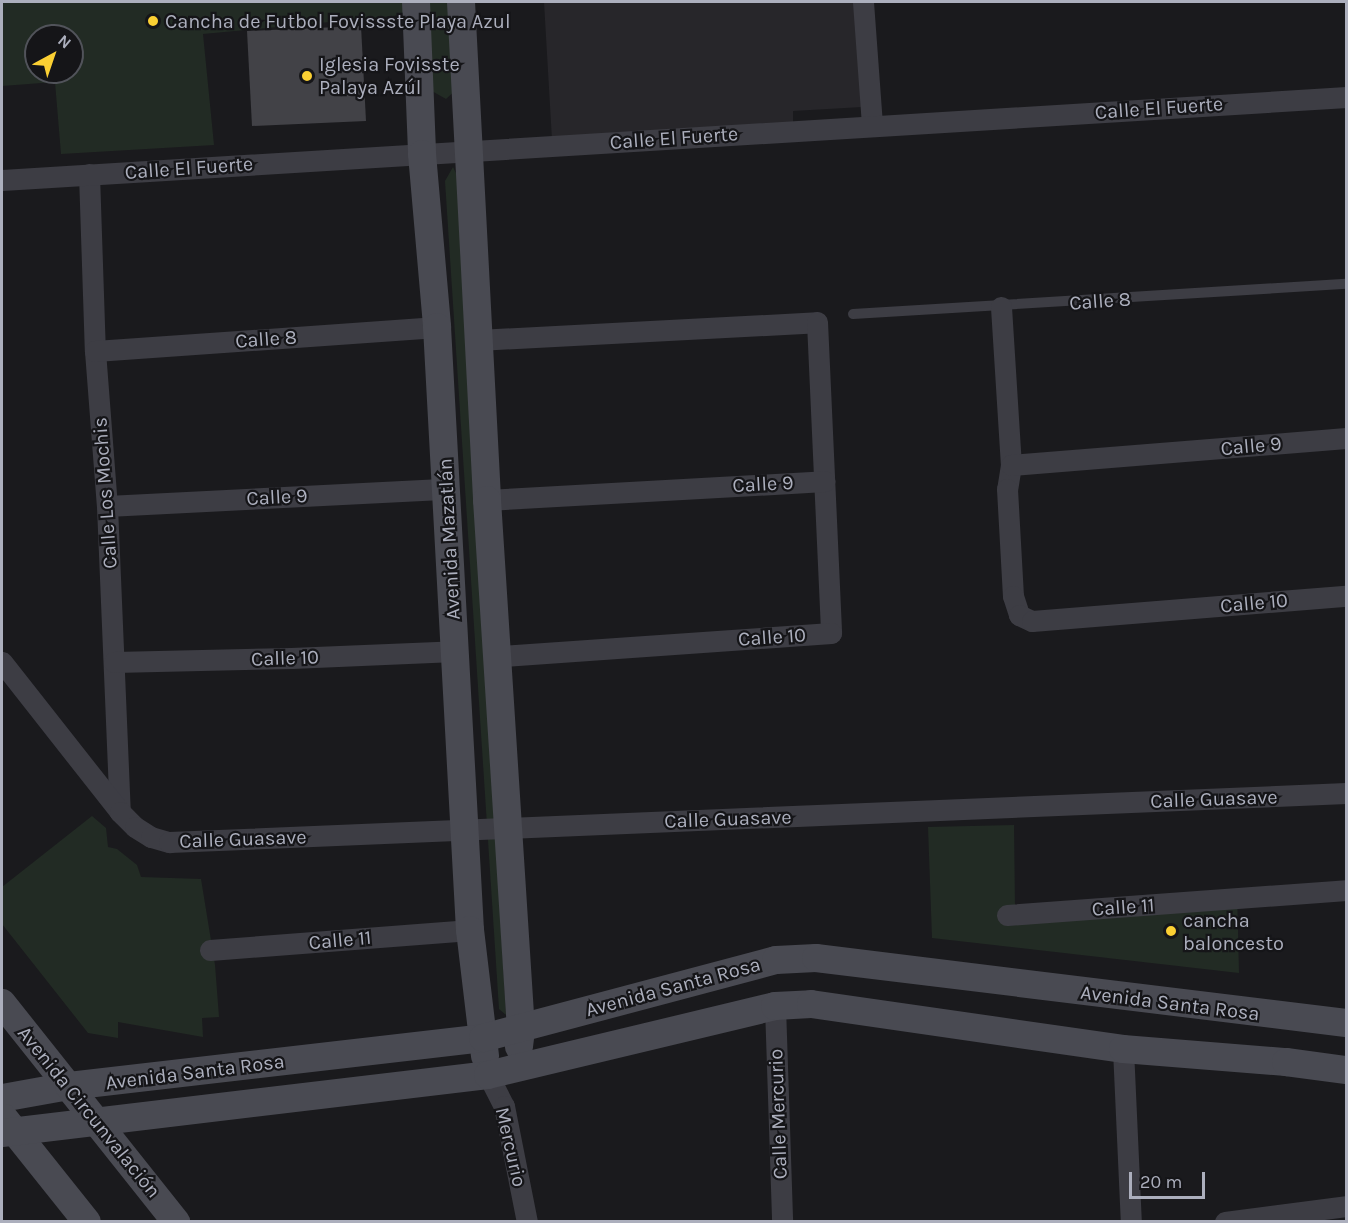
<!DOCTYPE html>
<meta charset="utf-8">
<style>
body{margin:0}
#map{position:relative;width:1348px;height:1223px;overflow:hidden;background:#1a1a1d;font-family:Karla,sans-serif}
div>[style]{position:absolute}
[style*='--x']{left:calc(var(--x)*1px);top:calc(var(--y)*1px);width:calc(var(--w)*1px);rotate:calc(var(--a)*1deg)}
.built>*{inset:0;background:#27262a}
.green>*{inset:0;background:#222b24}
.building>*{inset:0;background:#424247}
.lane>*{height:10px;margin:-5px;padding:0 5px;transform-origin:5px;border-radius:5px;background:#3d3d44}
.street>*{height:21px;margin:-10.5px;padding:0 10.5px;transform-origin:10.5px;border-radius:10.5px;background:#3d3d44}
.secondary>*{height:28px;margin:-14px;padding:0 14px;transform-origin:14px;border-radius:14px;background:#494a52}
.dots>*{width:16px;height:16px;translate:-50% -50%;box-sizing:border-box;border:3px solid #151518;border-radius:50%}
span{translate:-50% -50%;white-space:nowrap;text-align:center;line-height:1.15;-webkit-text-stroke:4.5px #151518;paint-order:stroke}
.poi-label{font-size:20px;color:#acafbd}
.left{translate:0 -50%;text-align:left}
.street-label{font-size:20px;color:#acafbd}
.frame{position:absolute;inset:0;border:3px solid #acafbd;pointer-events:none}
.north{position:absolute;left:24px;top:24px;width:60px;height:60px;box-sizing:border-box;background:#151518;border:2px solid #51535a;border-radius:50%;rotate:40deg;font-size:16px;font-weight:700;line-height:24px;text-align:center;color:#acafbd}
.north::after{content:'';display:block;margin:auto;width:21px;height:27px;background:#fbd033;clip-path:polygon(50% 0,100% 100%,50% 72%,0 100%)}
.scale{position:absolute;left:1129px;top:1172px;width:76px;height:27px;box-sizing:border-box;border:3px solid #acafbd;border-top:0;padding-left:8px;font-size:18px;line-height:21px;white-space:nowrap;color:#acafbd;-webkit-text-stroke:4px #151518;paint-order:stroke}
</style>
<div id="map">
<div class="built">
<i style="clip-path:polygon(544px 2px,854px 2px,862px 107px,793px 111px,793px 122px,552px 140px)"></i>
</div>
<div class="green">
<i style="clip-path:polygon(evenodd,2px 2px,403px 2px,403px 15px,203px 34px,214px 145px,61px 154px,55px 82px,2px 86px,2px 2px,36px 36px,72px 36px,72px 72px,36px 72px,36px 36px)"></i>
<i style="clip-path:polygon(425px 2px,453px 2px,458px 88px,446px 99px,430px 90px)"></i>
<i style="clip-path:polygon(453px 167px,459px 180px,506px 1015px,499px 1009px,445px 181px)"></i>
<i style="clip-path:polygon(92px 816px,106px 828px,108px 847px,117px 849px,137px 865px,141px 877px,201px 879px,215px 965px,219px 1017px,202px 1018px,203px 1037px,118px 1022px,118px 1038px,88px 1033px,2px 924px,2px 887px)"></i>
<i style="clip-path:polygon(1014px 825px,1015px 907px,1237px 890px,1239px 973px,932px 938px,928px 827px)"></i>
</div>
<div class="building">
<i style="clip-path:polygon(361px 26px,366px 121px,252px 126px,247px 31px)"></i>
</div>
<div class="lane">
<i style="--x:853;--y:314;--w:494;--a:-3.5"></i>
</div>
<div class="street">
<i style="--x:863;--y:2;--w:124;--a:85.8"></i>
<i style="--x:89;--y:174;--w:177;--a:88.1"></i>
<i style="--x:95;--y:351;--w:155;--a:85.6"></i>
<i style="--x:107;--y:506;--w:306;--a:87.6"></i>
<i style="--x:2;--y:180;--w:1347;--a:-3.53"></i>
<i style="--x:1001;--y:307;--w:158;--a:86.4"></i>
<i style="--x:1011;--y:465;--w:24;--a:99"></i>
<i style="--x:1007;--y:489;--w:107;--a:86.8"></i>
<i style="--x:1013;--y:596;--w:20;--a:72"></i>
<i style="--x:1019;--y:615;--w:14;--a:25"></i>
<i style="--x:1032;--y:621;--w:315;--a:-4.6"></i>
<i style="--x:478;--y:340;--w:339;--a:-3"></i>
<i style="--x:817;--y:322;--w:311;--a:87.4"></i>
<i style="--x:831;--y:633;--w:333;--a:176"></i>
<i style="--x:95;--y:351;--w:343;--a:-4"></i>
<i style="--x:1011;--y:465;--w:336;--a:-4.6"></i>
<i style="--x:487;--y:500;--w:338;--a:-3.2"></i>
<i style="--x:107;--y:506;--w:340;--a:-2.9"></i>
<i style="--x:2;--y:662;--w:191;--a:51.8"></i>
<i style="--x:120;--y:812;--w:21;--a:45"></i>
<i style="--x:135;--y:827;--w:19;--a:32"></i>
<i style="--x:151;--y:837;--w:19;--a:16"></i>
<i style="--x:169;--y:842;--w:1178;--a:-2.38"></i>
<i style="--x:114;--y:662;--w:177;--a:-1.3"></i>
<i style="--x:291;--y:658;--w:164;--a:-2.4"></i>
<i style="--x:1007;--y:915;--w:340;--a:-4.2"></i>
<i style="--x:210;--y:950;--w:261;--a:-4.4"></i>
<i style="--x:775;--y:1006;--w:216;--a:88.1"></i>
<i style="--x:1123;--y:1049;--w:173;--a:87.4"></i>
<i style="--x:488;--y:1075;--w:35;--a:63"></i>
<i style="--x:504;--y:1106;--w:118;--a:78.8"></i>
<i style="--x:1225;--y:1222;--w:122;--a:-7.5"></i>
</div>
<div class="secondary">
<i style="--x:416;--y:2;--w:152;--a:87.7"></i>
<i style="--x:422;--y:154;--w:174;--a:85"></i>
<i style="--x:437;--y:327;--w:604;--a:86.87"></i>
<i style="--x:470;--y:930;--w:127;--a:83.2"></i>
<i style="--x:461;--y:2;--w:499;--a:87"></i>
<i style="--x:487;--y:500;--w:531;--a:86.33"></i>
<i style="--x:521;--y:1030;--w:17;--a:97"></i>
<i style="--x:2;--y:1003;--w:280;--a:51.5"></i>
<i style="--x:2;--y:1098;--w:68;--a:-10.2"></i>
<i style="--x:69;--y:1086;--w:417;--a:-6.6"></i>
<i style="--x:483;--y:1038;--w:303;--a:-14.9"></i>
<i style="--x:776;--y:960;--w:40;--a:-2.9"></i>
<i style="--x:816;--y:958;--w:534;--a:6.99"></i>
<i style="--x:4;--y:1118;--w:133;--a:51.4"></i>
<i style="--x:2;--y:1133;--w:489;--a:-6.8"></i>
<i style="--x:488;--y:1075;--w:295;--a:-13.5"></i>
<i style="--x:775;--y:1006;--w:36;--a:-3"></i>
<i style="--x:811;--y:1004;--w:315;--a:8.2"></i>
<i style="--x:1123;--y:1049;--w:164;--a:4.6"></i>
<i style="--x:1286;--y:1062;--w:61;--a:7.6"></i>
</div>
<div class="dots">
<i style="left:153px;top:21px;background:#fbd033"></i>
<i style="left:307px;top:76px;background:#fbd033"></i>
<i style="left:1171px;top:931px;background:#fbd033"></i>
</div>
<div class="poi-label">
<span class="left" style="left:165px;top:21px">Cancha de Futbol Fovissste Playa Azul</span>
<span class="left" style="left:319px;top:76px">Iglesia Fovisste<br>Palaya Azúl</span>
<span class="left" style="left:1183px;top:932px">cancha<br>baloncesto</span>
</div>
<div class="street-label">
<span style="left:1159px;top:108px;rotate:-4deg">Calle El Fuerte</span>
<span style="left:674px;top:138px;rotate:-4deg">Calle El Fuerte</span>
<span style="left:189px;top:168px;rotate:-4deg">Calle El Fuerte</span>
<span style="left:1100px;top:301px;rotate:-4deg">Calle 8</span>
<span style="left:266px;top:339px;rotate:-4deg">Calle 8</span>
<span style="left:1251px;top:446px;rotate:-5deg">Calle 9</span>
<span style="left:763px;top:484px;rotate:-3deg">Calle 9</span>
<span style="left:105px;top:493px;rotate:-94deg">Calle Los Mochis</span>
<span style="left:277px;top:497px;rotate:-3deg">Calle 9</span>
<span style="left:449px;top:539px;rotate:-93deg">Avenida Mazatlán</span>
<span style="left:1254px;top:603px;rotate:-5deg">Calle 10</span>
<span style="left:772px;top:637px;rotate:-4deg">Calle 10</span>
<span style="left:285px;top:658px;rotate:-2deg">Calle 10</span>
<span style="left:1214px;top:799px;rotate:-2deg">Calle Guasave</span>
<span style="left:728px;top:819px;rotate:-2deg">Calle Guasave</span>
<span style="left:243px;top:839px;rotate:-2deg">Calle Guasave</span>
<span style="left:1123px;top:907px;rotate:-4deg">Calle 11</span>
<span style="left:340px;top:940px;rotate:-5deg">Calle 11</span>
<span style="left:673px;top:987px;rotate:-15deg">Avenida Santa Rosa</span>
<span style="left:1170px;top:1003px;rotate:7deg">Avenida Santa Rosa</span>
<span style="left:195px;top:1072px;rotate:-7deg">Avenida Santa Rosa</span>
<span style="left:89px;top:1112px;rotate:51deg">Avenida Circunvalación</span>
<span style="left:778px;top:1114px;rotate:-92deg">Calle Mercurio</span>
<span style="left:511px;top:1147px;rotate:77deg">Mercurio</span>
</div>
<div class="frame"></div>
<div class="north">N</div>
<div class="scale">20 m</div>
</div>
